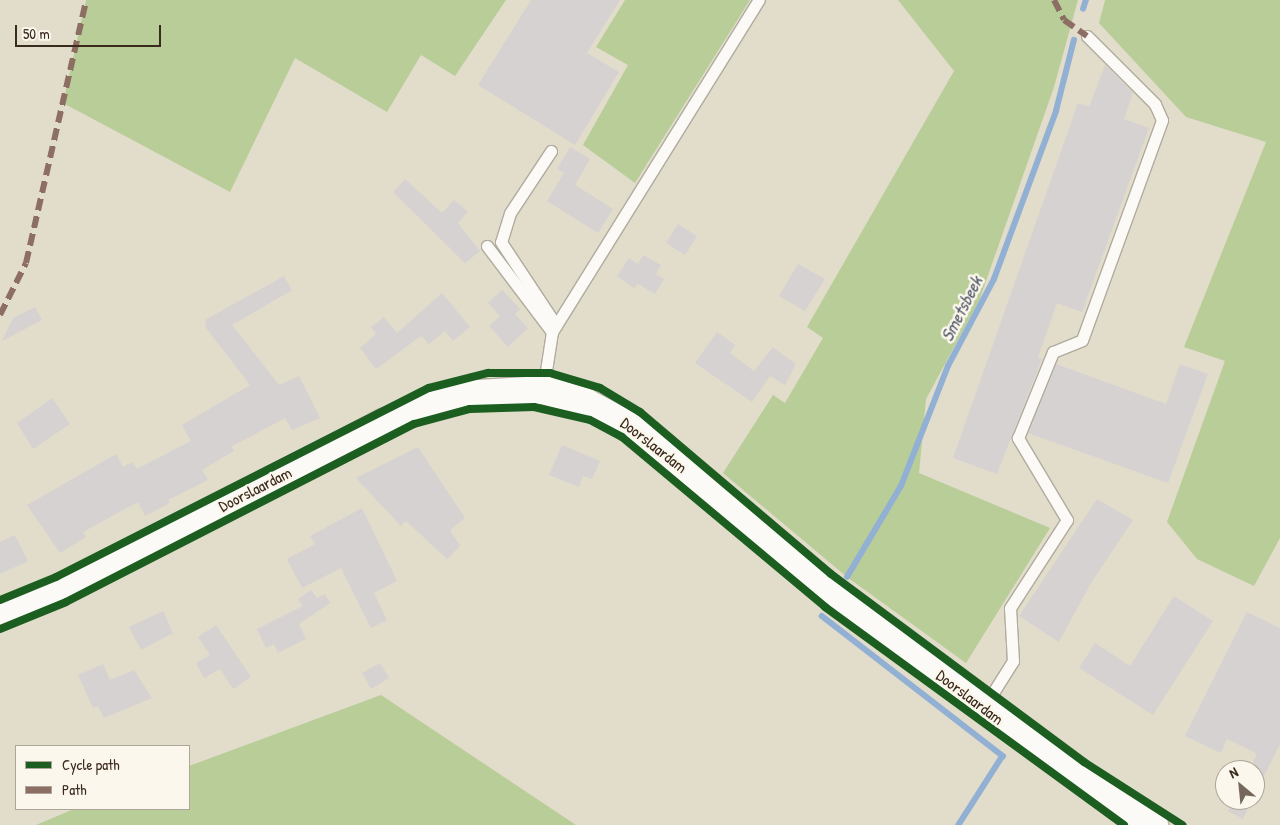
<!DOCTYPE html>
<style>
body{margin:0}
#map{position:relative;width:1280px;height:825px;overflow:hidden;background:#e2dcca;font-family:"Patrick Hand",sans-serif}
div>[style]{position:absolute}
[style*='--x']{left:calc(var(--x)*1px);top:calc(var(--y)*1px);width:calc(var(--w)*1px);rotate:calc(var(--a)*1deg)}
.green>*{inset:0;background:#b8cd98}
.stream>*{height:5.5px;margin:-2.75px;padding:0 2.75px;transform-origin:2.75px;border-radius:2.75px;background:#92b0d4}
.building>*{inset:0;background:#d6d2d2}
.roads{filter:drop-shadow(1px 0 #b0ab9e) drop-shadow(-1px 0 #b0ab9e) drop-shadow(0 1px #b0ab9e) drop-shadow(0 -1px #b0ab9e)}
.service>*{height:11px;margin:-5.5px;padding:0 5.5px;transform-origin:5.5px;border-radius:5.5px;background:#fbfaf7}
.tertiary>*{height:28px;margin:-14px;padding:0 14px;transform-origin:14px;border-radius:14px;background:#fbfaf7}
.quiet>*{height:6px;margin-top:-3px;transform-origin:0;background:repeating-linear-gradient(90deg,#8d6e63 0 12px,transparent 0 18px)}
.cycleway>*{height:8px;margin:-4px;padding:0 4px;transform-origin:4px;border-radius:4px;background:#1b5e20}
span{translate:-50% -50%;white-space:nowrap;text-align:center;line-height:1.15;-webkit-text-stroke:5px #fbf7ec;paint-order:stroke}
.street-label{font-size:16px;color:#3b2a1e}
.water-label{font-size:18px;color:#505868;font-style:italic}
.legend{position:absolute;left:15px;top:745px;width:175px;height:65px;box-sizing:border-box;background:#fbf7ec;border:1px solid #aea59a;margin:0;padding:6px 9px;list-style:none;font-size:15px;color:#3b2a1e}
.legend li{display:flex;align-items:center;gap:10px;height:25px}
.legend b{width:25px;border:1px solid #aea59a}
.north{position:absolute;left:1215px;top:760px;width:50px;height:50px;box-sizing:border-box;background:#fbf7ec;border:1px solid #aea59a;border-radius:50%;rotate:332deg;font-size:14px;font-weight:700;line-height:20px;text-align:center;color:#3b2a1e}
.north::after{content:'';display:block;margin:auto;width:18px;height:22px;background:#75685a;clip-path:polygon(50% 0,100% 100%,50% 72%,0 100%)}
.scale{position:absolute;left:15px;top:25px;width:146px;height:22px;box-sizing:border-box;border:2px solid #3b2a1e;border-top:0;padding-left:6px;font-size:15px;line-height:18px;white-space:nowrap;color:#3b2a1e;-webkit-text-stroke:4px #fbf7ec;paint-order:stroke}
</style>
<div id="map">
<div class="green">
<i style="clip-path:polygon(86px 0,506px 0,455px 76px,421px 55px,387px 112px,295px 58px,230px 192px,63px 103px)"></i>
<i style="clip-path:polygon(625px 0,750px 0,635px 183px,583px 145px,628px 65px,596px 47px)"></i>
<i style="clip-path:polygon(898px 0,1078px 0,1054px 87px,979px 301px,926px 399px,919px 473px,1050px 528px,966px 663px,847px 577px,723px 473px,773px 395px,785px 403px,823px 338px,807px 327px,954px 71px)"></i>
<i style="clip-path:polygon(1105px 0,1280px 0,1280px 538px,1254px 586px,1197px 559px,1167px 522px,1225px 361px,1184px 347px,1266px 142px,1186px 117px,1099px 23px)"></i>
<i style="clip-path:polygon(381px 695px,576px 825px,36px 825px,74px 809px,189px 809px,189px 766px)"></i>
</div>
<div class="stream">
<i style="--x:1083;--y:9;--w:9;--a:-72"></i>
<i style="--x:847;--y:577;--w:106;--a:-59.3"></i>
<i style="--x:901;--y:486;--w:129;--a:-68.6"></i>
<i style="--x:948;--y:366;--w:98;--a:-62.1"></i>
<i style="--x:994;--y:279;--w:179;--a:-69.7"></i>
<i style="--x:1056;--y:111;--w:73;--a:-75.8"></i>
<i style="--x:822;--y:616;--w:229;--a:37.7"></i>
<i style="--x:1003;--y:756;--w:82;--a:122.5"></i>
</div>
<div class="building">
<i style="clip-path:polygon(531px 0,620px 0,587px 53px,619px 72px,575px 145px,478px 85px)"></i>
<i style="clip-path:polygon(1105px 65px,1133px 93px,1124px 119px,1149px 128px,1082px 312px,1057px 303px,1038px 357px,1042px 359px,997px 474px,953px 458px,1078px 103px,1089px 107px)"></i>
<i style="clip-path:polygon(570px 147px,590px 159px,575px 185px,613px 209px,598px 233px,547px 201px,564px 173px,557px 169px)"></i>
<i style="clip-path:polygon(405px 179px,442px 213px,454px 200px,468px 212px,458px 223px,480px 251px,465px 263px,393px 192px)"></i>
<i style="clip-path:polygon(678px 224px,697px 236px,685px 255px,666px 243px)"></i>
<i style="clip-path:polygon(643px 255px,661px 265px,656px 274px,664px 279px,655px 294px,638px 284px,634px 288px,617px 276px,629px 258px,638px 264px)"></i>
<i style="clip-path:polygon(798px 264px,825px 279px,805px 311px,779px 296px)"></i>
<i style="clip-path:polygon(284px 276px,292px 290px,232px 325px,279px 385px,299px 376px,320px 418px,292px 430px,285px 418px,231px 447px,234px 451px,202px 470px,208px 480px,168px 500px,170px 503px,145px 516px,138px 502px,83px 532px,86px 537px,60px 553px,27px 505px,116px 454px,123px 467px,132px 462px,137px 469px,191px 441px,182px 425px,250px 385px,206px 328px,205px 320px)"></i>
<i style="clip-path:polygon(502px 290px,520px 309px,515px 314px,528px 328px,508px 347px,489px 326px,500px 316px,488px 303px)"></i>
<i style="clip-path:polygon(442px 293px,470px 327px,453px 341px,445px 331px,429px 344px,421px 336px,376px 369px,360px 348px,376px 334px,371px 327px,384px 317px,397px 333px)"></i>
<i style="clip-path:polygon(35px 307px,42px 320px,2px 341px,13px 318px)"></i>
<i style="clip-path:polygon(717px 332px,735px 345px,730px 353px,754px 371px,773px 347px,796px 364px,785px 385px,770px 376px,752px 402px,695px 363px)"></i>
<i style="clip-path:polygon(1056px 364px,1166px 404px,1180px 364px,1208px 374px,1168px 483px,1028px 433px)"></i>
<i style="clip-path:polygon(52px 398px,70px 424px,33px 449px,17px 423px)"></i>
<i style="clip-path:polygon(562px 445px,600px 461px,592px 479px,583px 476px,579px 487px,549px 475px)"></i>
<i style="clip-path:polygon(418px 447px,465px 518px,450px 530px,460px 546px,447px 559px,406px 521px,401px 526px,356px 478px)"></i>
<i style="clip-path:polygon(1097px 499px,1133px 520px,1091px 583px,1059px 642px,1019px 616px)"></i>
<i style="clip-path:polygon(362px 508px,397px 581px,374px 593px,387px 620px,371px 628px,341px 568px,302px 588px,287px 559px,315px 544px,310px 536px)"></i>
<i style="clip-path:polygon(15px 535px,28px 561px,0 574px,0 542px)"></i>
<i style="clip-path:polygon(311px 590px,317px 598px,325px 594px,330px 603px,299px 624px,306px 639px,278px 653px,274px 644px,266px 648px,257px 629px,303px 606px,298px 599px)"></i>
<i style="clip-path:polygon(1174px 596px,1213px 621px,1153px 715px,1079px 668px,1095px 643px,1130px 666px)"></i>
<i style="clip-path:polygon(163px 611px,173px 633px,141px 650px,129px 627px)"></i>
<i style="clip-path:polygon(1247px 612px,1280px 628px,1280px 744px,1255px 794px,1255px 770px,1249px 770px,1257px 754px,1227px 739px,1221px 753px,1185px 736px)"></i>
<i style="clip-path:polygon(216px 625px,251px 677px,233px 689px,220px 669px,204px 678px,196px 663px,210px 655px,198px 637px)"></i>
<i style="clip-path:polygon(380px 663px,389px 678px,371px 689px,362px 673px)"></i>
<i style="clip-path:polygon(103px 664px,110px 680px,134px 670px,152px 698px,104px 718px,98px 706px,93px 708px,78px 675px)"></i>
<i style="clip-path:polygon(1234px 800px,1252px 800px,1243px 819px,1228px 811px)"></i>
</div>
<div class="roads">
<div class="service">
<i style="--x:551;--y:151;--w:74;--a:123.5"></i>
<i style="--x:510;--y:213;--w:30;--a:107"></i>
<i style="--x:501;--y:242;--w:100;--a:56.5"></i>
<i style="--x:487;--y:246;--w:108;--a:52.9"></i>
<i style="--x:543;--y:390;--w:59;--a:-81.2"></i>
<i style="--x:552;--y:332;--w:391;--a:-58.1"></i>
<i style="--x:984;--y:707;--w:54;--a:-57.8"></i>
<i style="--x:1013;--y:661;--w:53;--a:-93.2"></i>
<i style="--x:1010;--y:608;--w:105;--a:-57.1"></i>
<i style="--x:1067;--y:520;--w:96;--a:-120.9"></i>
<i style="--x:1018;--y:438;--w:93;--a:-67.9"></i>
<i style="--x:1053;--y:352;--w:31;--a:-22"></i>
<i style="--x:1082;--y:340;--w:234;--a:-70"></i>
<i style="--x:1162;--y:120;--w:17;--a:-114"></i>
<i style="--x:1155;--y:104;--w:96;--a:-135"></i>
</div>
<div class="tertiary">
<i style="--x:0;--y:615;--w:75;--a:-22.8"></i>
<i style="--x:69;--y:586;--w:354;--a:-27.4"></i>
<i style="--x:383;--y:423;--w:84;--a:-19.5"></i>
<i style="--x:462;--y:395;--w:81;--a:-3.5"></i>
<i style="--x:543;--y:390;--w:44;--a:15.9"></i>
<i style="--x:585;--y:402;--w:64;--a:28.2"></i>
<i style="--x:641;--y:432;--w:315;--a:39.5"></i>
<i style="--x:884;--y:632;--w:255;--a:36.6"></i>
<i style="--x:1089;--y:784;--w:77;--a:32.2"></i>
</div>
</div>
<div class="quiet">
<i style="--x:1054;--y:0;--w:22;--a:63"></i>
<i style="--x:1064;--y:20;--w:28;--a:35"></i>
<i style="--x:0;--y:315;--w:58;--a:-63.4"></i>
<i style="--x:26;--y:263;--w:270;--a:-77.1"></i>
</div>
<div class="cycleway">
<i style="--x:0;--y:600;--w:61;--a:-22.3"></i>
<i style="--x:56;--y:577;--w:418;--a:-26.9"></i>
<i style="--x:429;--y:388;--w:61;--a:-14.3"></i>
<i style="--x:488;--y:373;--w:62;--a:0"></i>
<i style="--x:550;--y:373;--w:52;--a:16.7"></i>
<i style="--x:600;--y:388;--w:47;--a:31"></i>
<i style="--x:640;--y:412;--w:250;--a:40.3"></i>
<i style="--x:831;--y:574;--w:315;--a:36.6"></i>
<i style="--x:1084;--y:762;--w:117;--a:32.7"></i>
<i style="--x:0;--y:629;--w:71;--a:-22.2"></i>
<i style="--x:66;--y:602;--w:391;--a:-27.1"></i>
<i style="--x:414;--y:424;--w:58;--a:-15"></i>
<i style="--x:470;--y:409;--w:64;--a:-1.8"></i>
<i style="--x:534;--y:407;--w:57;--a:13.1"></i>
<i style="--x:590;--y:420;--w:36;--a:28"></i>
<i style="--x:622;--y:437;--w:265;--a:39.9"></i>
<i style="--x:825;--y:607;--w:370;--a:36.1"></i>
</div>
<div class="street-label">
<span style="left:654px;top:445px;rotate:38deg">Doorslaardam</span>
<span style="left:255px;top:489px;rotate:-27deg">Doorslaardam</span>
<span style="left:970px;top:697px;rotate:37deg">Doorslaardam</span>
</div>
<div class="water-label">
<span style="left:962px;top:309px;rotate:-63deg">Smetsbeek</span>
</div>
<ul class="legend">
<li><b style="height:6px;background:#1b5e20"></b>Cycle path</li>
<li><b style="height:6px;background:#8d6e63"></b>Path</li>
</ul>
<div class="north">N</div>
<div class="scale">50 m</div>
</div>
